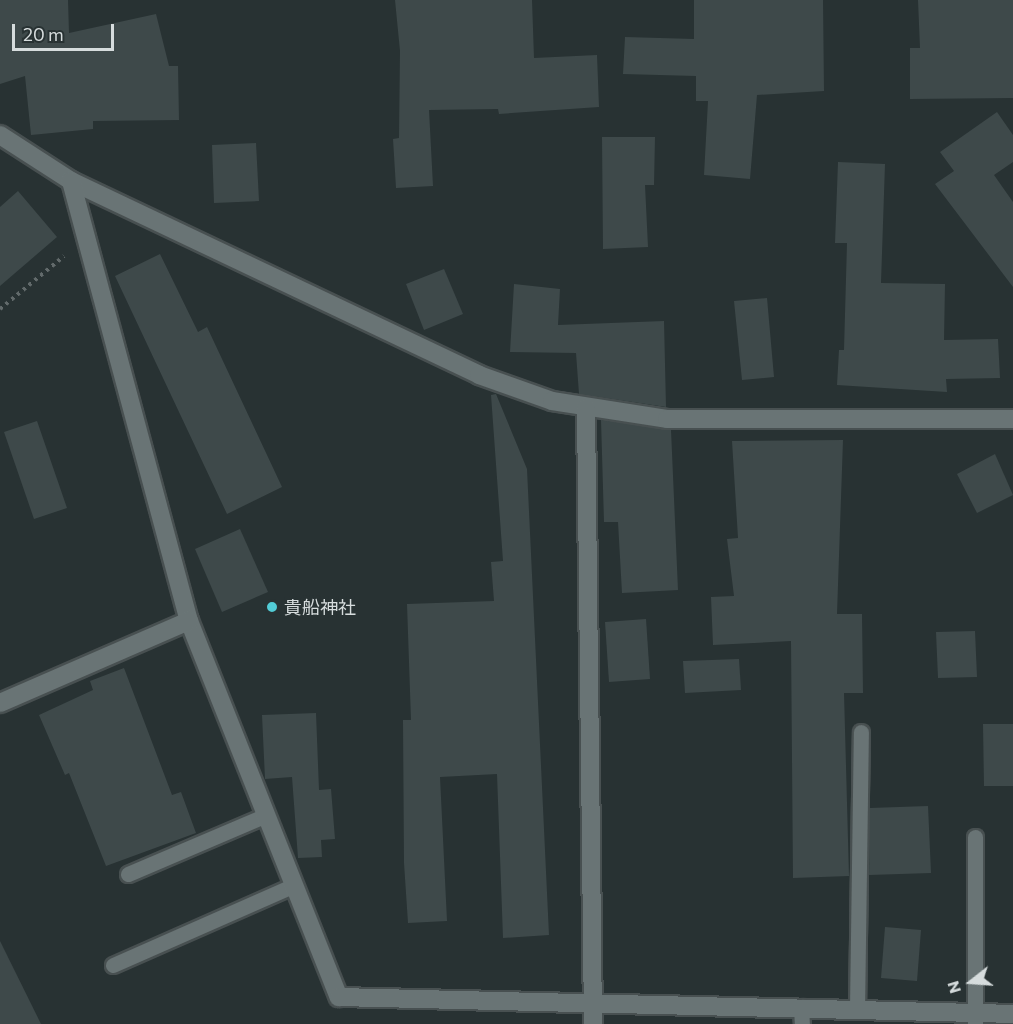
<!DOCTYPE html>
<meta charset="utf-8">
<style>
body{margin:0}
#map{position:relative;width:1013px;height:1024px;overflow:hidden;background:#283233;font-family:Commissioner,"Noto Sans JP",sans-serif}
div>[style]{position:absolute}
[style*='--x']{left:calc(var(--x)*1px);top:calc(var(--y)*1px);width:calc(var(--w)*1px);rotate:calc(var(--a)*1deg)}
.building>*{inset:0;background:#3e494a}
.path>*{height:4px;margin-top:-2px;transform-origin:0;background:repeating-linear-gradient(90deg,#626a6b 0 3px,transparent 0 7.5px)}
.roads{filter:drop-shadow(2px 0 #485051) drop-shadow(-2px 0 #485051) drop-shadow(0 2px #485051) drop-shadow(0 -2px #485051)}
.lane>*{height:15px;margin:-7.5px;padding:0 7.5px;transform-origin:7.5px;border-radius:7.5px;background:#697475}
.street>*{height:18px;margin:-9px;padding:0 9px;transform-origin:9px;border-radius:9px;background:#697475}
.dots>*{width:16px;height:16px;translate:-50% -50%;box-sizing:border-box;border:3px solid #283233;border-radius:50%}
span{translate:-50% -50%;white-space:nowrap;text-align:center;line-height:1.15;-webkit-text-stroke:6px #283233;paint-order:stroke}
.poi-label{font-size:18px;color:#d6dcdd}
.left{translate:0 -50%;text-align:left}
.north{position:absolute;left:941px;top:952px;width:60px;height:60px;-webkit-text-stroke:4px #283233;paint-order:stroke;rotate:253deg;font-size:16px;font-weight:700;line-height:24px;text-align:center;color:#d6dcdd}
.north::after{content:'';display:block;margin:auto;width:21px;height:27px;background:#d6dcdd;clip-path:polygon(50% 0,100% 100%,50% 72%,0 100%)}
.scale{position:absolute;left:12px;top:24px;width:102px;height:27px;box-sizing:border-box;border:3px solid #d6dcdd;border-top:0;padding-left:8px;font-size:18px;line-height:21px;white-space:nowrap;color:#d6dcdd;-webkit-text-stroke:4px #283233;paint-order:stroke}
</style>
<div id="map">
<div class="building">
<i style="clip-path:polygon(0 0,68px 0,69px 33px,156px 14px,169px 66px,178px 66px,179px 120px,93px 121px,93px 129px,31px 135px,25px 76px,0 84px)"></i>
<i style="clip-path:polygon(395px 0,532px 0,534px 58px,597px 55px,599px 107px,499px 114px,498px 109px,429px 110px,433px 186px,396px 188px,393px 139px,399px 138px,400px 51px)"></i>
<i style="clip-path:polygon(694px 0,823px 0,824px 91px,757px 95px,750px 179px,704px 175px,708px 101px,696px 101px,696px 76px,623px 74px,625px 37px,694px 39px)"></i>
<i style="clip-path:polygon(918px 0,1013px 0,1013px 98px,910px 99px,910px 48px,920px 48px)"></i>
<i style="clip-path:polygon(997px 112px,1013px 135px,1013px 162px,994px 175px,1013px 202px,1013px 287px,935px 184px,954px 171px,940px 152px)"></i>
<i style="clip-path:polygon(602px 137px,655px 137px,654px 185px,645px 185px,648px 247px,603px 249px)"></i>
<i style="clip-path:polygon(256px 143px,259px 201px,214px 203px,212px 145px)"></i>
<i style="clip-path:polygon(838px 162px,885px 164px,881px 283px,945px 284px,944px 340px,998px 339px,1000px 378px,946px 379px,947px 392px,837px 385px,839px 350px,844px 350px,847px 243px,835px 243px)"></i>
<i style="clip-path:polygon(18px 191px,57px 237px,0 286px,0 207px)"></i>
<i style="clip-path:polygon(160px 254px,198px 332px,207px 327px,282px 487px,227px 514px,115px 276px)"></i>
<i style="clip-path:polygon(444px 269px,463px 314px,424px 330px,406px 284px)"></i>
<i style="clip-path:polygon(514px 284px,560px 289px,558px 325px,664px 321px,666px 407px,579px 394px,576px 353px,510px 352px)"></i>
<i style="clip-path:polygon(767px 298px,774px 377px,742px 380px,734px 301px)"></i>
<i style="clip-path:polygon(496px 394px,527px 469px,549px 935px,503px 938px,497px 774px,440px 777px,447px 921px,408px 923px,404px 863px,403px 720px,411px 720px,407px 604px,494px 601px,491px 562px,503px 561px,491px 395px)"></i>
<i style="clip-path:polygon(601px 420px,671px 430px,678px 590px,622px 593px,618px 522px,604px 522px)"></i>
<i style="clip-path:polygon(37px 421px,67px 508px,34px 519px,4px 432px)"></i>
<i style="clip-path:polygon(843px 440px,837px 614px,862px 614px,863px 693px,844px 693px,849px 876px,793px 878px,791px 641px,713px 645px,711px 597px,734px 596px,727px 539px,738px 538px,732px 441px)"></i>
<i style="clip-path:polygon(995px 454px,1013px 495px,977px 513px,957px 474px)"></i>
<i style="clip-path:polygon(240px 529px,268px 592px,222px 612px,195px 549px)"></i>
<i style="clip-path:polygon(646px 619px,650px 679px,609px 682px,605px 622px)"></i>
<i style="clip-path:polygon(975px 631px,977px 677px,938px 678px,936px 632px)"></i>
<i style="clip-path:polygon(739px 659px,741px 690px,685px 693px,683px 661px)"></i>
<i style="clip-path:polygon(124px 668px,172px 795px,181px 792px,196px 833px,106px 866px,69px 773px,65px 775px,39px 715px,93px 690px,90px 681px)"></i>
<i style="clip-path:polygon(316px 713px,319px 790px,331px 789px,335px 839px,321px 840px,322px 857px,298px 858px,292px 777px,265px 779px,262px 715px)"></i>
<i style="clip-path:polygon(983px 724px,1013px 724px,1013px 786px,984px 786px)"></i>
<i style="clip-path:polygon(928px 806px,931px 873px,869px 875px,870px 808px)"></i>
<i style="clip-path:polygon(885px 927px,921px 930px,917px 981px,881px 978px)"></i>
<i style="clip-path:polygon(0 941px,41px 1024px,0 1024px)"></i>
</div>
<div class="path">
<i style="--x:0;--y:309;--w:83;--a:-39.6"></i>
</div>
<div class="roads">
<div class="lane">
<i style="--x:975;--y:837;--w:187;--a:90"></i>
<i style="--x:128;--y:874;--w:150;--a:-23.1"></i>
<i style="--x:113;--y:965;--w:198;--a:-23.8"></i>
<i style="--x:801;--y:1007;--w:17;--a:87"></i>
<i style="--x:857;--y:1010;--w:278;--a:-89.2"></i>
</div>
<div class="street">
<i style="--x:0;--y:135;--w:85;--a:32.9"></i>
<i style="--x:71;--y:181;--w:452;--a:25.4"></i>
<i style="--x:479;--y:375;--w:77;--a:19.6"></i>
<i style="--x:552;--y:401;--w:116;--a:8.9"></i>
<i style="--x:667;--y:419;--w:346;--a:0"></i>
<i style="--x:71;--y:181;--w:456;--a:75"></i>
<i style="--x:189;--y:621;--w:405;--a:68.3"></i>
<i style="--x:339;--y:997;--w:674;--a:1.44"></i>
<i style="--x:586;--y:408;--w:616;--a:89.35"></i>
<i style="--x:0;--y:703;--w:206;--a:-23.5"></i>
</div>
</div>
<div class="dots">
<i style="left:272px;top:607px;background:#52ccd6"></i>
</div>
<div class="poi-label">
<span class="left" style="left:284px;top:607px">貴船神社</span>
</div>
<div class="north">N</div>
<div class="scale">20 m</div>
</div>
